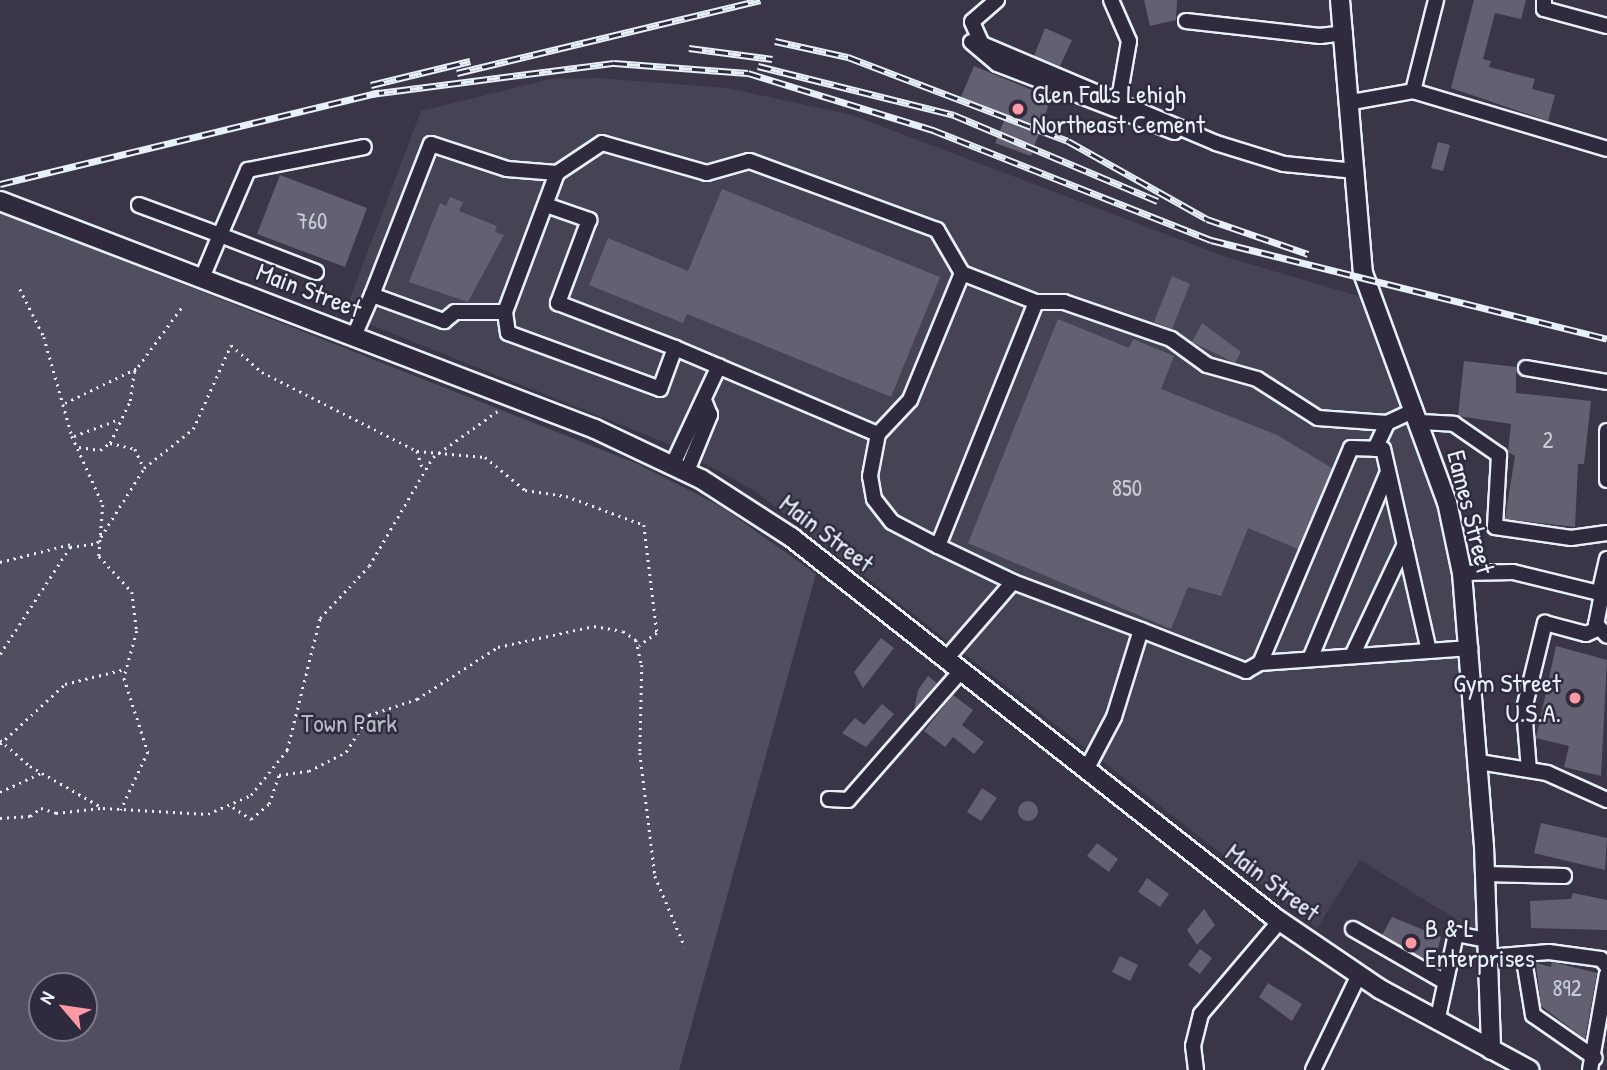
<!DOCTYPE html>
<style>
body{margin:0}
#map{position:relative;width:1607px;height:1070px;overflow:hidden;background:#3a3648;font-family:"Patrick Hand",sans-serif}
div>[style]{position:absolute}
[style*='--x']{left:calc(var(--x)*1px);top:calc(var(--y)*1px);width:calc(var(--w)*1px);rotate:calc(var(--a)*1deg)}
.built>*{inset:0;background:#464354}
.green>*{inset:0;background:#504e5f}
.building>*{inset:0;background:#636171}
.round{border-radius:50%}
.path>*{height:2.5px;margin-top:-1.25px;transform-origin:0;background:repeating-linear-gradient(90deg,#e8f1f8 0 2px,transparent 0 7px)}
.roads{filter:drop-shadow(2px 0 #e8f1f8) drop-shadow(-2px 0 #e8f1f8) drop-shadow(0 2px #e8f1f8) drop-shadow(0 -2px #e8f1f8)}
.minor>*{height:14px;margin:-7px;padding:0 7px;transform-origin:7px;border-radius:7px;background:#2f2a3d}
.major>*{height:18px;margin:-9px;padding:0 9px;transform-origin:9px;border-radius:9px;background:#2f2a3d}
.rail>*{height:7px;margin-top:-3.5px;transform-origin:0;background:repeating-linear-gradient(90deg,#2f2a3d 0 13px,#e8f1f8 0 26px);box-sizing:border-box;border-block:2px solid #e8f1f8}
.dots>*{width:19px;height:19px;translate:-50% -50%;box-sizing:border-box;border:4px solid #2f2a3d;border-radius:50%}
span{translate:-50% -50%;white-space:nowrap;text-align:center;line-height:1.15;-webkit-text-stroke:5px #2f2a3d;paint-order:stroke}
.number-label{font-size:23px;color:#c7cdd6}
.number-label span{-webkit-text-stroke-width:0}
.poi-label{font-size:26px;color:#e8f1f8}
.left{translate:0 -50%;text-align:left}
.right{translate:-100% -50%;text-align:right}
.street-label{font-size:26px;color:#e8f1f8}
.park-label{font-size:26px;color:#b3b8c2}
.north{position:absolute;left:28px;top:972px;width:70px;height:70px;box-sizing:border-box;background:#2f2a3d;border:2px solid #797a88;border-radius:50%;rotate:299deg;font-size:19px;font-weight:700;line-height:28px;text-align:center;color:#e8f1f8}
.north::after{content:'';display:block;margin:auto;width:24px;height:32px;background:#ff9aa2;clip-path:polygon(50% 0,100% 100%,50% 72%,0 100%)}
</style>
<div id="map">
<div class="built">
<i style="clip-path:polygon(597px 78px,727px 88px,852px 115px,1223px 256px,1365px 298px,1444px 526px,1460px 629px,1480px 934px,1360px 860px,1317px 928px,755px 491px,669px 444px,344px 314px,421px 111px,550px 79px)"></i>
</div>
<div class="green">
<i style="clip-path:polygon(evenodd,0 212px,638px 464px,722px 507px,816px 574px,679px 1070px,0 1070px,0 212px,42px 986px,84px 986px,84px 1028px,42px 1028px,42px 986px)"></i>
</div>
<div class="building">
<i style="clip-path:polygon(1144px 0,1177px 0,1176px 20px,1150px 26px)"></i>
<i style="clip-path:polygon(1474px 0,1526px 0,1521px 19px,1495px 13px,1483px 59px,1491px 61px,1489px 67px,1535px 79px,1532px 89px,1555px 95px,1548px 121px,1451px 88px)"></i>
<i style="clip-path:polygon(1045px 28px,1072px 40px,1060px 66px,1034px 56px)"></i>
<i style="clip-path:polygon(974px 66px,1051px 98px,1031px 156px,995px 143px,1006px 116px,961px 97px)"></i>
<i style="clip-path:polygon(1438px 142px,1450px 145px,1443px 171px,1431px 168px)"></i>
<i style="clip-path:polygon(280px 175px,367px 208px,345px 267px,257px 234px)"></i>
<i style="clip-path:polygon(722px 189px,940px 277px,891px 397px,687px 314px,683px 323px,589px 285px,608px 238px,688px 271px)"></i>
<i style="clip-path:polygon(450px 197px,463px 202px,459px 211px,497px 226px,495px 232px,504px 235px,468px 302px,409px 282px,440px 203px,446px 206px)"></i>
<i style="clip-path:polygon(1172px 276px,1190px 284px,1172px 329px,1154px 322px)"></i>
<i style="clip-path:polygon(1058px 319px,1129px 348px,1133px 339px,1174px 356px,1161px 389px,1277px 435px,1332px 468px,1298px 549px,1248px 528px,1221px 596px,1188px 587px,1171px 629px,968px 543px)"></i>
<i style="clip-path:polygon(1202px 323px,1241px 352px,1235px 363px,1192px 342px)"></i>
<i style="clip-path:polygon(1464px 361px,1516px 367px,1516px 393px,1591px 401px,1584px 464px,1578px 464px,1575px 527px,1505px 519px,1515px 456px,1508px 452px,1511px 424px,1458px 416px)"></i>
<i style="clip-path:polygon(881px 638px,894px 648px,863px 688px,854px 672px)"></i>
<i style="clip-path:polygon(1556px 646px,1607px 660px,1601px 776px,1564px 767px,1569px 746px,1536px 738px)"></i>
<i style="clip-path:polygon(928px 676px,937px 683px,914px 710px,918px 690px)"></i>
<i style="clip-path:polygon(953px 695px,973px 710px,962px 725px,984px 742px,974px 754px,953px 737px,945px 747px,924px 731px)"></i>
<i style="clip-path:polygon(882px 704px,894px 714px,866px 747px,842px 733px,855px 718px,864px 725px)"></i>
<i style="clip-path:polygon(982px 788px,997px 798px,981px 821px,967px 812px)"></i>
<i class="round" style="left:1018px;top:801px;width:20px;height:20px"></i>
<i style="clip-path:polygon(1541px 823px,1607px 838px,1605px 870px,1534px 853px)"></i>
<i style="clip-path:polygon(1097px 843px,1118px 859px,1109px 872px,1087px 856px)"></i>
<i style="clip-path:polygon(1147px 878px,1169px 894px,1160px 907px,1138px 892px)"></i>
<i style="clip-path:polygon(1573px 893px,1607px 900px,1607px 930px,1531px 928px,1530px 901px,1571px 899px)"></i>
<i style="clip-path:polygon(1204px 909px,1215px 925px,1197px 945px,1187px 930px)"></i>
<i style="clip-path:polygon(1392px 917px,1441px 937px,1433px 964px,1382px 935px)"></i>
<i style="clip-path:polygon(1200px 949px,1212px 958px,1200px 974px,1188px 965px)"></i>
<i style="clip-path:polygon(1120px 956px,1138px 965px,1130px 981px,1112px 972px)"></i>
<i style="clip-path:polygon(1552px 962px,1597px 973px,1585px 1039px,1541px 1006px,1536px 963px,1551px 967px)"></i>
<i style="clip-path:polygon(1268px 983px,1302px 1004px,1292px 1021px,1259px 997px)"></i>
</div>
<div class="path">
<i style="--x:20;--y:289;--w:54;--a:63.4"></i>
<i style="--x:44;--y:337;--w:103;--a:74.2"></i>
<i style="--x:72;--y:436;--w:76;--a:65.8"></i>
<i style="--x:103;--y:505;--w:51;--a:94.5"></i>
<i style="--x:99;--y:556;--w:49;--a:47.5"></i>
<i style="--x:132;--y:592;--w:39;--a:83"></i>
<i style="--x:137;--y:631;--w:49;--a:105.5"></i>
<i style="--x:124;--y:678;--w:78;--a:72"></i>
<i style="--x:148;--y:752;--w:64;--a:115"></i>
<i style="--x:65;--y:403;--w:80;--a:-25.9"></i>
<i style="--x:74;--y:436;--w:46;--a:-20.4"></i>
<i style="--x:110;--y:443;--w:26;--a:13"></i>
<i style="--x:135;--y:449;--w:21;--a:65"></i>
<i style="--x:79;--y:447;--w:21;--a:8"></i>
<i style="--x:100;--y:450;--w:12;--a:-35"></i>
<i style="--x:110;--y:443;--w:47;--a:-64.5"></i>
<i style="--x:130;--y:401;--w:29;--a:-82"></i>
<i style="--x:134;--y:372;--w:81;--a:-53.6"></i>
<i style="--x:417;--y:451;--w:68;--a:5"></i>
<i style="--x:485;--y:457;--w:52;--a:39.5"></i>
<i style="--x:525;--y:490;--w:41;--a:8.3"></i>
<i style="--x:566;--y:496;--w:83;--a:20.4"></i>
<i style="--x:644;--y:525;--w:109;--a:83.1"></i>
<i style="--x:657;--y:633;--w:22;--a:144"></i>
<i style="--x:0;--y:562;--w:77;--a:-14.2"></i>
<i style="--x:0;--y:654;--w:128;--a:-56.8"></i>
<i style="--x:70;--y:547;--w:27;--a:-8"></i>
<i style="--x:97;--y:543;--w:89;--a:-57.9"></i>
<i style="--x:144;--y:468;--w:63;--a:-38.5"></i>
<i style="--x:193;--y:429;--w:92;--a:-65.7"></i>
<i style="--x:231;--y:345;--w:41;--a:41.1"></i>
<i style="--x:262;--y:372;--w:174;--a:27"></i>
<i style="--x:417;--y:451;--w:19;--a:72"></i>
<i style="--x:0;--y:740;--w:40;--a:41"></i>
<i style="--x:30;--y:766;--w:84;--a:29.9"></i>
<i style="--x:103;--y:808;--w:105;--a:3.3"></i>
<i style="--x:208;--y:814;--w:47;--a:-23.8"></i>
<i style="--x:251;--y:795;--w:58;--a:-51.3"></i>
<i style="--x:287;--y:750;--w:136;--a:-76"></i>
<i style="--x:320;--y:618;--w:71;--a:-46.7"></i>
<i style="--x:369;--y:566;--w:126;--a:-59.6"></i>
<i style="--x:433;--y:457;--w:81;--a:-35.5"></i>
<i style="--x:0;--y:744;--w:88;--a:-42.7"></i>
<i style="--x:65;--y:684;--w:62;--a:-14"></i>
<i style="--x:0;--y:792;--w:45;--a:-24.9"></i>
<i style="--x:233;--y:807;--w:22;--a:34"></i>
<i style="--x:251;--y:819;--w:23;--a:-40"></i>
<i style="--x:269;--y:804;--w:31;--a:-71"></i>
<i style="--x:279;--y:775;--w:30;--a:-8"></i>
<i style="--x:309;--y:771;--w:42;--a:-27.2"></i>
<i style="--x:346;--y:752;--w:44;--a:-58.1"></i>
<i style="--x:369;--y:715;--w:51;--a:-18.4"></i>
<i style="--x:417;--y:699;--w:96;--a:-32.7"></i>
<i style="--x:498;--y:647;--w:98;--a:-12.3"></i>
<i style="--x:594;--y:626;--w:29;--a:10"></i>
<i style="--x:623;--y:631;--w:16;--a:35"></i>
<i style="--x:636;--y:640;--w:26;--a:77"></i>
<i style="--x:642;--y:665;--w:88;--a:91.3"></i>
<i style="--x:640;--y:753;--w:124;--a:83"></i>
<i style="--x:655;--y:876;--w:77;--a:67.1"></i>
<i style="--x:0;--y:818;--w:30;--a:-4"></i>
<i style="--x:30;--y:816;--w:14;--a:-36"></i>
<i style="--x:41;--y:808;--w:16;--a:18"></i>
<i style="--x:56;--y:813;--w:45;--a:-6.3"></i>
</div>
<div class="roads">
<div class="minor">
<i style="--x:997;--y:0;--w:33;--a:139"></i>
<i style="--x:972;--y:22;--w:24;--a:66"></i>
<i style="--x:982;--y:44;--w:254;--a:22.9"></i>
<i style="--x:1216;--y:143;--w:71;--a:17.2"></i>
<i style="--x:1284;--y:164;--w:72;--a:5.6"></i>
<i style="--x:1111;--y:0;--w:45;--a:66.3"></i>
<i style="--x:1129;--y:41;--w:59;--a:99.8"></i>
<i style="--x:1544;--y:0;--w:9;--a:90"></i>
<i style="--x:1544;--y:9;--w:65;--a:15.1"></i>
<i style="--x:1186;--y:21;--w:135;--a:6.4"></i>
<i style="--x:1320;--y:36;--w:25;--a:-7"></i>
<i style="--x:971;--y:42;--w:34;--a:40"></i>
<i style="--x:997;--y:64;--w:190;--a:21"></i>
<i style="--x:1413;--y:91;--w:202;--a:16.6"></i>
<i style="--x:1352;--y:102;--w:62;--a:-10.2"></i>
<i style="--x:1413;--y:91;--w:94;--a:-75.8"></i>
<i style="--x:139;--y:205;--w:86;--a:20.3"></i>
<i style="--x:220;--y:235;--w:47;--a:112.7"></i>
<i style="--x:546;--y:205;--w:46;--a:19.2"></i>
<i style="--x:589;--y:220;--w:89;--a:110.5"></i>
<i style="--x:558;--y:303;--w:125;--a:21"></i>
<i style="--x:316;--y:272;--w:103;--a:-158.9"></i>
<i style="--x:220;--y:235;--w:71;--a:-66.7"></i>
<i style="--x:248;--y:170;--w:118;--a:-11.2"></i>
<i style="--x:372;--y:295;--w:162;--a:-68.7"></i>
<i style="--x:431;--y:144;--w:80;--a:18.2"></i>
<i style="--x:507;--y:169;--w:50;--a:4.6"></i>
<i style="--x:1036;--y:302;--w:28;--a:0"></i>
<i style="--x:1064;--y:302;--w:113;--a:19.1"></i>
<i style="--x:1171;--y:339;--w:44;--a:35.8"></i>
<i style="--x:1207;--y:365;--w:52;--a:15.6"></i>
<i style="--x:1257;--y:379;--w:72;--a:32.6"></i>
<i style="--x:1318;--y:418;--w:69;--a:4.1"></i>
<i style="--x:354;--y:336;--w:45;--a:-66.3"></i>
<i style="--x:372;--y:295;--w:77;--a:19.9"></i>
<i style="--x:444;--y:321;--w:14;--a:-39"></i>
<i style="--x:455;--y:312;--w:50;--a:0"></i>
<i style="--x:505;--y:312;--w:21;--a:82"></i>
<i style="--x:508;--y:333;--w:162;--a:20.2"></i>
<i style="--x:660;--y:389;--w:44;--a:-69.9"></i>
<i style="--x:675;--y:348;--w:220;--a:23"></i>
<i style="--x:878;--y:434;--w:43;--a:100.8"></i>
<i style="--x:870;--y:476;--w:23;--a:80"></i>
<i style="--x:874;--y:499;--w:29;--a:52"></i>
<i style="--x:892;--y:522;--w:52;--a:27.6"></i>
<i style="--x:938;--y:546;--w:263;--a:-68.1"></i>
<i style="--x:1036;--y:302;--w:79;--a:-158.6"></i>
<i style="--x:962;--y:273;--w:50;--a:-120.2"></i>
<i style="--x:937;--y:230;--w:200;--a:-159.8"></i>
<i style="--x:749;--y:161;--w:44;--a:164.1"></i>
<i style="--x:707;--y:173;--w:109;--a:-164.1"></i>
<i style="--x:602;--y:143;--w:54;--a:146.3"></i>
<i style="--x:557;--y:173;--w:148;--a:110.5"></i>
<i style="--x:1526;--y:368;--w:82;--a:9.8"></i>
<i style="--x:1420;--y:422;--w:34;--a:3"></i>
<i style="--x:1454;--y:424;--w:55;--a:34.6"></i>
<i style="--x:1499;--y:455;--w:72;--a:93.2"></i>
<i style="--x:1495;--y:527;--w:77;--a:8.2"></i>
<i style="--x:1571;--y:538;--w:36;--a:-8"></i>
<i style="--x:1607;--y:431;--w:49;--a:90"></i>
<i style="--x:878;--y:434;--w:47;--a:-46.7"></i>
<i style="--x:910;--y:400;--w:137;--a:-67.7"></i>
<i style="--x:1375;--y:449;--w:29;--a:-65"></i>
<i style="--x:1387;--y:423;--w:31;--a:-25"></i>
<i style="--x:673;--y:464;--w:108;--a:-64.9"></i>
<i style="--x:687;--y:471;--w:61;--a:-67.7"></i>
<i style="--x:710;--y:415;--w:16;--a:-112"></i>
<i style="--x:938;--y:546;--w:83;--a:25.6"></i>
<i style="--x:1462;--y:573;--w:51;--a:-1.1"></i>
<i style="--x:1513;--y:572;--w:97;--a:13.7"></i>
<i style="--x:1599;--y:594;--w:36;--a:-77"></i>
<i style="--x:1602;--y:594;--w:31;--a:101"></i>
<i style="--x:1596;--y:624;--w:16;--a:47"></i>
<i style="--x:1429;--y:651;--w:207;--a:-102.8"></i>
<i style="--x:1383;--y:449;--w:32;--a:-178"></i>
<i style="--x:1351;--y:448;--w:233;--a:112.9"></i>
<i style="--x:1260;--y:663;--w:211;--a:-4.1"></i>
<i style="--x:1352;--y:656;--w:124;--a:-64.7"></i>
<i style="--x:946;--y:659;--w:102;--a:-49"></i>
<i style="--x:1013;--y:582;--w:137;--a:20.6"></i>
<i style="--x:1310;--y:659;--w:203;--a:-67.4"></i>
<i style="--x:1479;--y:762;--w:69;--a:9.2"></i>
<i style="--x:1547;--y:773;--w:66;--a:24.2"></i>
<i style="--x:1086;--y:770;--w:60;--a:-62.2"></i>
<i style="--x:1114;--y:717;--w:91;--a:-72.8"></i>
<i style="--x:1141;--y:630;--w:113;--a:21.3"></i>
<i style="--x:1246;--y:671;--w:16;--a:-30"></i>
<i style="--x:1529;--y:770;--w:61;--a:-94.7"></i>
<i style="--x:1524;--y:709;--w:89;--a:-76.3"></i>
<i style="--x:1545;--y:623;--w:42;--a:15"></i>
<i style="--x:1586;--y:634;--w:12;--a:-24"></i>
<i style="--x:829;--y:799;--w:19;--a:3"></i>
<i style="--x:848;--y:800;--w:171;--a:-48.8"></i>
<i style="--x:1485;--y:874;--w:79;--a:1.5"></i>
<i style="--x:1353;--y:929;--w:106;--a:29.9"></i>
<i style="--x:1523;--y:954;--w:62;--a:80.7"></i>
<i style="--x:1533;--y:1015;--w:75;--a:34.7"></i>
<i style="--x:1488;--y:957;--w:61;--a:-4.7"></i>
<i style="--x:1549;--y:952;--w:52;--a:7.7"></i>
<i style="--x:1601;--y:959;--w:9;--a:49"></i>
<i style="--x:1437;--y:1022;--w:90;--a:-77.8"></i>
<i style="--x:1456;--y:934;--w:33;--a:11"></i>
<i style="--x:1196;--y:1070;--w:24;--a:-97"></i>
<i style="--x:1193;--y:1046;--w:33;--a:-76"></i>
<i style="--x:1201;--y:1014;--w:122;--a:-49.7"></i>
<i style="--x:1313;--y:1070;--w:106;--a:-64.2"></i>
<i style="--x:1590;--y:1070;--w:97;--a:-80"></i>
</div>
<div class="major">
<i style="--x:1340;--y:0;--w:274;--a:85.2"></i>
<i style="--x:1363;--y:273;--w:244;--a:69.9"></i>
<i style="--x:1447;--y:502;--w:73;--a:78.1"></i>
<i style="--x:1462;--y:573;--w:274;--a:85.4"></i>
<i style="--x:1484;--y:846;--w:204;--a:88"></i>
<i style="--x:0;--y:201;--w:637;--a:20.97"></i>
<i style="--x:595;--y:429;--w:117;--a:25.3"></i>
<i style="--x:701;--y:479;--w:107;--a:32.8"></i>
<i style="--x:791;--y:537;--w:615;--a:38.19"></i>
<i style="--x:1274;--y:917;--w:128;--a:34.2"></i>
<i style="--x:1380;--y:989;--w:170;--a:28.4"></i>
</div>
</div>
<div class="rail">
<i style="--x:775;--y:41;--w:75;--a:12.4"></i>
<i style="--x:848;--y:57;--w:235;--a:20.9"></i>
<i style="--x:1068;--y:141;--w:159;--a:29.3"></i>
<i style="--x:1207;--y:219;--w:107;--a:19.1"></i>
<i style="--x:689;--y:48;--w:84;--a:7.5"></i>
<i style="--x:758;--y:66;--w:202;--a:14"></i>
<i style="--x:954;--y:115;--w:221;--a:22.9"></i>
<i style="--x:457;--y:73;--w:312;--a:-13.5"></i>
<i style="--x:371;--y:85;--w:102;--a:-13.6"></i>
<i style="--x:371;--y:94;--w:245;--a:-7.3"></i>
<i style="--x:614;--y:63;--w:134;--a:4.3"></i>
<i style="--x:748;--y:73;--w:194;--a:17.1"></i>
<i style="--x:933;--y:130;--w:299;--a:21.6"></i>
<i style="--x:1211;--y:240;--w:408;--a:14"></i>
<i style="--x:0;--y:184;--w:390;--a:-13.6"></i>
</div>
<div class="dots">
<i style="left:1018px;top:109px;background:#ff9aa2"></i>
<i style="left:1575px;top:698px;background:#ff9aa2"></i>
<i style="left:1411px;top:943px;background:#ff9aa2"></i>
</div>
<div class="number-label">
<span style="left:312px;top:221px">760</span>
<span style="left:1548px;top:440px">2</span>
<span style="left:1127px;top:488px">850</span>
<span style="left:1567px;top:988px">892</span>
</div>
<div class="poi-label">
<span class="left" style="left:1032px;top:109px">Glen Falls Lehigh<br>Northeast Cement</span>
<span class="right" style="left:1561px;top:698px">Gym Street<br>U.S.A.</span>
<span class="left" style="left:1425px;top:943px">B &amp; L<br>Enterprises</span>
</div>
<div class="street-label">
<span style="left:309px;top:290px;rotate:21deg">Main Street</span>
<span style="left:1471px;top:512px;rotate:76deg">Eames Street</span>
<span style="left:827px;top:533px;rotate:37deg">Main Street</span>
<span style="left:1273px;top:882px;rotate:37deg">Main Street</span>
</div>
<div class="park-label">
<span style="left:349px;top:723px">Town Park</span>
</div>
<div class="north">N</div>
</div>
